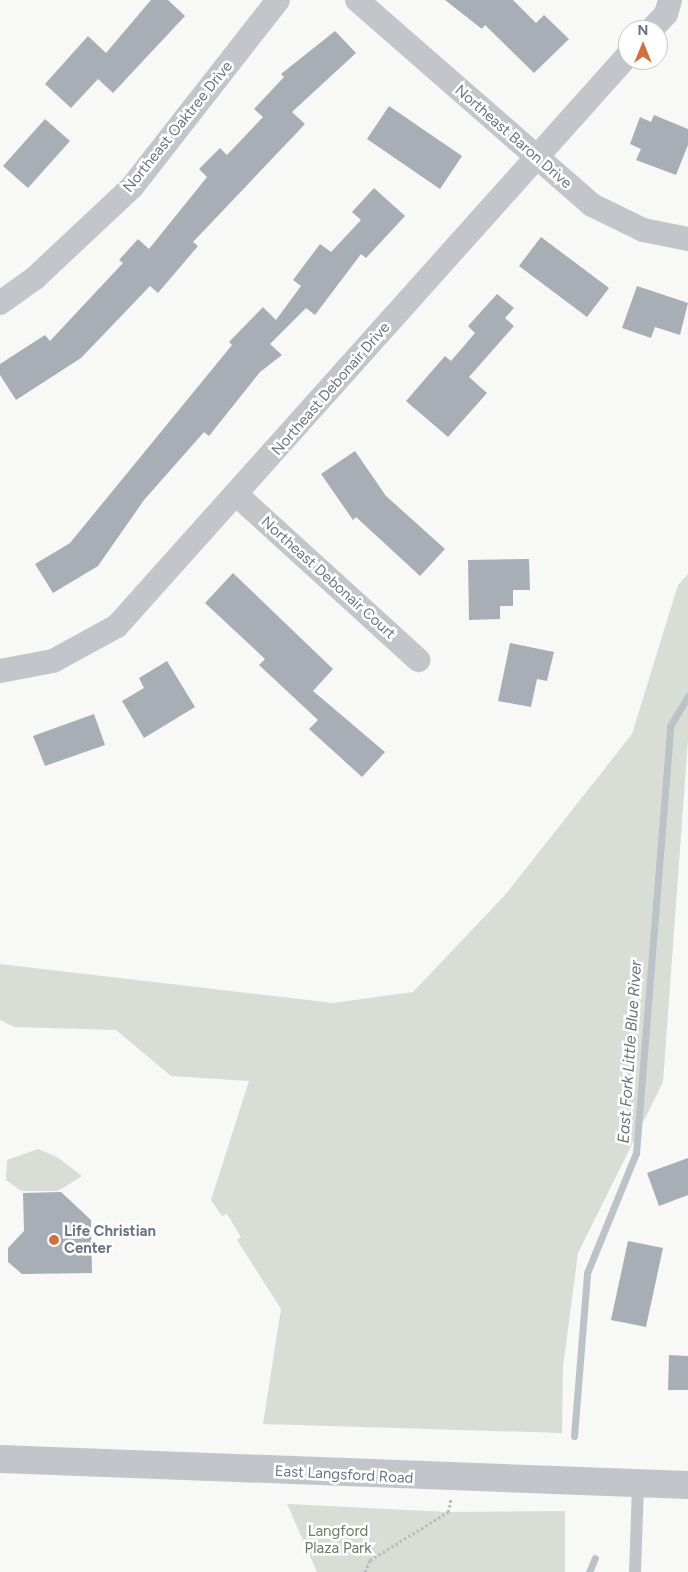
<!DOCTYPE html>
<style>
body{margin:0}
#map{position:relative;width:688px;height:1572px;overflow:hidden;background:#f8f8f6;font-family:Figtree,sans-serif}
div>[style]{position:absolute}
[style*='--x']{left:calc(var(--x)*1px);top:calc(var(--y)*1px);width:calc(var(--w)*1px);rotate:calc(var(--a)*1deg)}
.green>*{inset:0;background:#d8ddd6}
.stream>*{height:7px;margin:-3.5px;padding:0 3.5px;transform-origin:3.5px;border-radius:3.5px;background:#bbc2c8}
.building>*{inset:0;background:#a8aeb5}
.path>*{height:3px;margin-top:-1.5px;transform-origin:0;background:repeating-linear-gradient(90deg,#babcbf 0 2.5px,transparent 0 5px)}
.service>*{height:12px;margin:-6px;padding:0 6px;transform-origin:6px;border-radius:6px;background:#c2c5c9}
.minor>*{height:24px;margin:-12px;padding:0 12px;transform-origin:12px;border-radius:12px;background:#c2c5c9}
.tertiary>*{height:28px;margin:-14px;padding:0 14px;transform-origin:14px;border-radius:14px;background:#c2c5c9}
.dots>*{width:14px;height:14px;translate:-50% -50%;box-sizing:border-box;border:2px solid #fff;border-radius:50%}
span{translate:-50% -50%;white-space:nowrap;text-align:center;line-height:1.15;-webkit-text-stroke:5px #fff;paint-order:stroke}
.street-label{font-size:15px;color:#6b7684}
.poi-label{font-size:15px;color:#6b7684;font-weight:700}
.left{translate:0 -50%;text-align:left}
.park-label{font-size:15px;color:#6b7b69}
.water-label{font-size:16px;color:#67767f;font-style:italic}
.north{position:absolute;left:618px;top:20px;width:50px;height:50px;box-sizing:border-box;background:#fff;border:1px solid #c4c8ce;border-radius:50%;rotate:0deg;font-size:14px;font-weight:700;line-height:20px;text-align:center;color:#6b7684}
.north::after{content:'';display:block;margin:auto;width:18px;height:22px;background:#ce7240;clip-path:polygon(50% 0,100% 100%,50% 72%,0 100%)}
</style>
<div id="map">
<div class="green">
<i style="clip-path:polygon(688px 574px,688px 740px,663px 1082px,578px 1253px,563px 1367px,562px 1433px,263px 1424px,281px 1309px,237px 1240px,241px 1237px,227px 1214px,222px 1216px,211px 1200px,249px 1081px,171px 1076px,116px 1030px,14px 1027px,0 1020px,0 964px,333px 1003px,413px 992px,505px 895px,632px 734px,678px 585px)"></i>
<i style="clip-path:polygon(38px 1149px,57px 1157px,82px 1176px,58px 1191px,21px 1191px,6px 1180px,7px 1160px)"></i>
<i style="clip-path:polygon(287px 1504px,448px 1512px,565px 1511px,565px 1572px,317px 1572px)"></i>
</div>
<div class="stream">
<i style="--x:574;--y:1436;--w:164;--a:-85.4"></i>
<i style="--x:587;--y:1273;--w:130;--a:-67.8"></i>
<i style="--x:636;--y:1153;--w:428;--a:-85.4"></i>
<i style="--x:670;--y:726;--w:35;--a:-59"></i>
<i style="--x:589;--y:1572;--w:15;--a:-67"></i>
</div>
<div class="building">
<i style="clip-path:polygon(151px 0,168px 0,185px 16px,113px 93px,98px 79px,71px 108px,45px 84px,88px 36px,106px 53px)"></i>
<i style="clip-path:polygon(445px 0,513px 0,536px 23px,544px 15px,569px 39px,534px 73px,485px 25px,482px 29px)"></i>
<i style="clip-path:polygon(335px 31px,356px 53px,292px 112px,305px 124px,193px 242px,198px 246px,158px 293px,150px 286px,81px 358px,16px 400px,0 375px,0 364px,45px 335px,50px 341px,123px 263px,119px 260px,138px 239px,149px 249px,207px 177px,199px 169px,220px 148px,227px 155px,263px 117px,254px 109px,284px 77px,281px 74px)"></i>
<i style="clip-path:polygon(389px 106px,462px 156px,440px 189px,367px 139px)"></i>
<i style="clip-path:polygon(654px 115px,688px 129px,688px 145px,676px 175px,636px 160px,641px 149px,630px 144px,640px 117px,651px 122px)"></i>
<i style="clip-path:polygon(45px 119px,70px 141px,28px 188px,3px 166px)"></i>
<i style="clip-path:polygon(374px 188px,405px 216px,366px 258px,361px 254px,315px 315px,306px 308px,270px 344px,282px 355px,260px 372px,209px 436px,204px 432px,144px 500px,98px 566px,53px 593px,35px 564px,70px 543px,232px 345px,229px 342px,263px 307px,276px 320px,301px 286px,293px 280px,320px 244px,331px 252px,361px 220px,352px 212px)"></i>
<i style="clip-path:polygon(541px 237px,609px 288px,587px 317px,519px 266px)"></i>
<i style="clip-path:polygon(637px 286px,688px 303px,680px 335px,655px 327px,651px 338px,622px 328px)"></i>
<i style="clip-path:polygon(497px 294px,514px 308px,505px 318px,514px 326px,469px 377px,487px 393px,448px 437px,406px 401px,445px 356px,451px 361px,475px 333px,468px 326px)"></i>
<i style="clip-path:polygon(355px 451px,386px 496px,445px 549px,420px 576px,356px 517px,353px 520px,321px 474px)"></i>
<i style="clip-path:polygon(529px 559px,530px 590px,513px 590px,513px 606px,500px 606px,500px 619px,469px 620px,468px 560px)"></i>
<i style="clip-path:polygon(233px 573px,333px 669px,313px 691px,385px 752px,362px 777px,309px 729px,318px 720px,259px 665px,265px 659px,205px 603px)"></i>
<i style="clip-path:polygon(510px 643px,554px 652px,547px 681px,537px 679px,531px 707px,498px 701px)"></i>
<i style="clip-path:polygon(167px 661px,195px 707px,144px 738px,122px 701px,144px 688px,139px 678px)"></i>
<i style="clip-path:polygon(94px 714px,105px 745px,45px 766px,33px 736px)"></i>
<i style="clip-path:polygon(688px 1158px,688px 1195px,659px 1206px,647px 1173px)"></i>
<i style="clip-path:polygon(61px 1192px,91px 1220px,92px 1273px,22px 1274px,8px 1262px,8px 1248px,24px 1231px,23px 1193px)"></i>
<i style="clip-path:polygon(628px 1241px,663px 1248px,646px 1327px,611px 1320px)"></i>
<i style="clip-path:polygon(669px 1355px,688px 1356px,688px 1390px,668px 1390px)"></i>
</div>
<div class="path">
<i style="--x:365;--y:1572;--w:13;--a:-67"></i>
<i style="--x:370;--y:1560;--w:92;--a:-31.6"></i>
<i style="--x:448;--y:1512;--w:13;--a:-77"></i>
</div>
<div class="service">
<i style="--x:635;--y:1572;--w:88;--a:-88"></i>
</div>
<div class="minor">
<i style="--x:357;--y:0;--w:312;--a:41.1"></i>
<i style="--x:592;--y:205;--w:57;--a:26.1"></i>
<i style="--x:643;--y:230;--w:46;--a:11.3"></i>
<i style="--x:651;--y:30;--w:22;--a:-47"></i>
<i style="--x:666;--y:14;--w:15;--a:-74"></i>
<i style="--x:0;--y:303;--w:43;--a:-35.5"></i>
<i style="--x:35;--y:278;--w:133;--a:-43.2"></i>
<i style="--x:132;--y:187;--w:237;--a:-52"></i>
<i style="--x:238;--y:496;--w:244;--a:42.3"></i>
<i style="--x:0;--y:671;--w:54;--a:-10.7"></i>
<i style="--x:53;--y:661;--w:73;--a:-28.7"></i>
<i style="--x:117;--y:626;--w:766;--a:-48.17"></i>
</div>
<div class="tertiary">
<i style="--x:0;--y:1459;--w:688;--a:2.16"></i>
</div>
<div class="dots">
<i style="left:54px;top:1240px;background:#ce7240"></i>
</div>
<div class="street-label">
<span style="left:178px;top:127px;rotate:-51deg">Northeast Oaktree Drive</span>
<span style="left:513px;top:137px;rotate:41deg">Northeast Baron Drive</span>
<span style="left:331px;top:389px;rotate:-49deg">Northeast Debonair Drive</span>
<span style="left:328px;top:578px;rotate:42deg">Northeast Debonair Court</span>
<span style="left:344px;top:1475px;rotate:3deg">East Langsford Road</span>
</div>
<div class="poi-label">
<span class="left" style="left:64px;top:1240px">Life Christian<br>Center</span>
</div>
<div class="park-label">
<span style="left:338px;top:1540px">Langford<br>Plaza Park</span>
</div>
<div class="water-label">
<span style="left:630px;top:1052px;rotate:-86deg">East Fork Little Blue River</span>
</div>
<div class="north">N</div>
</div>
